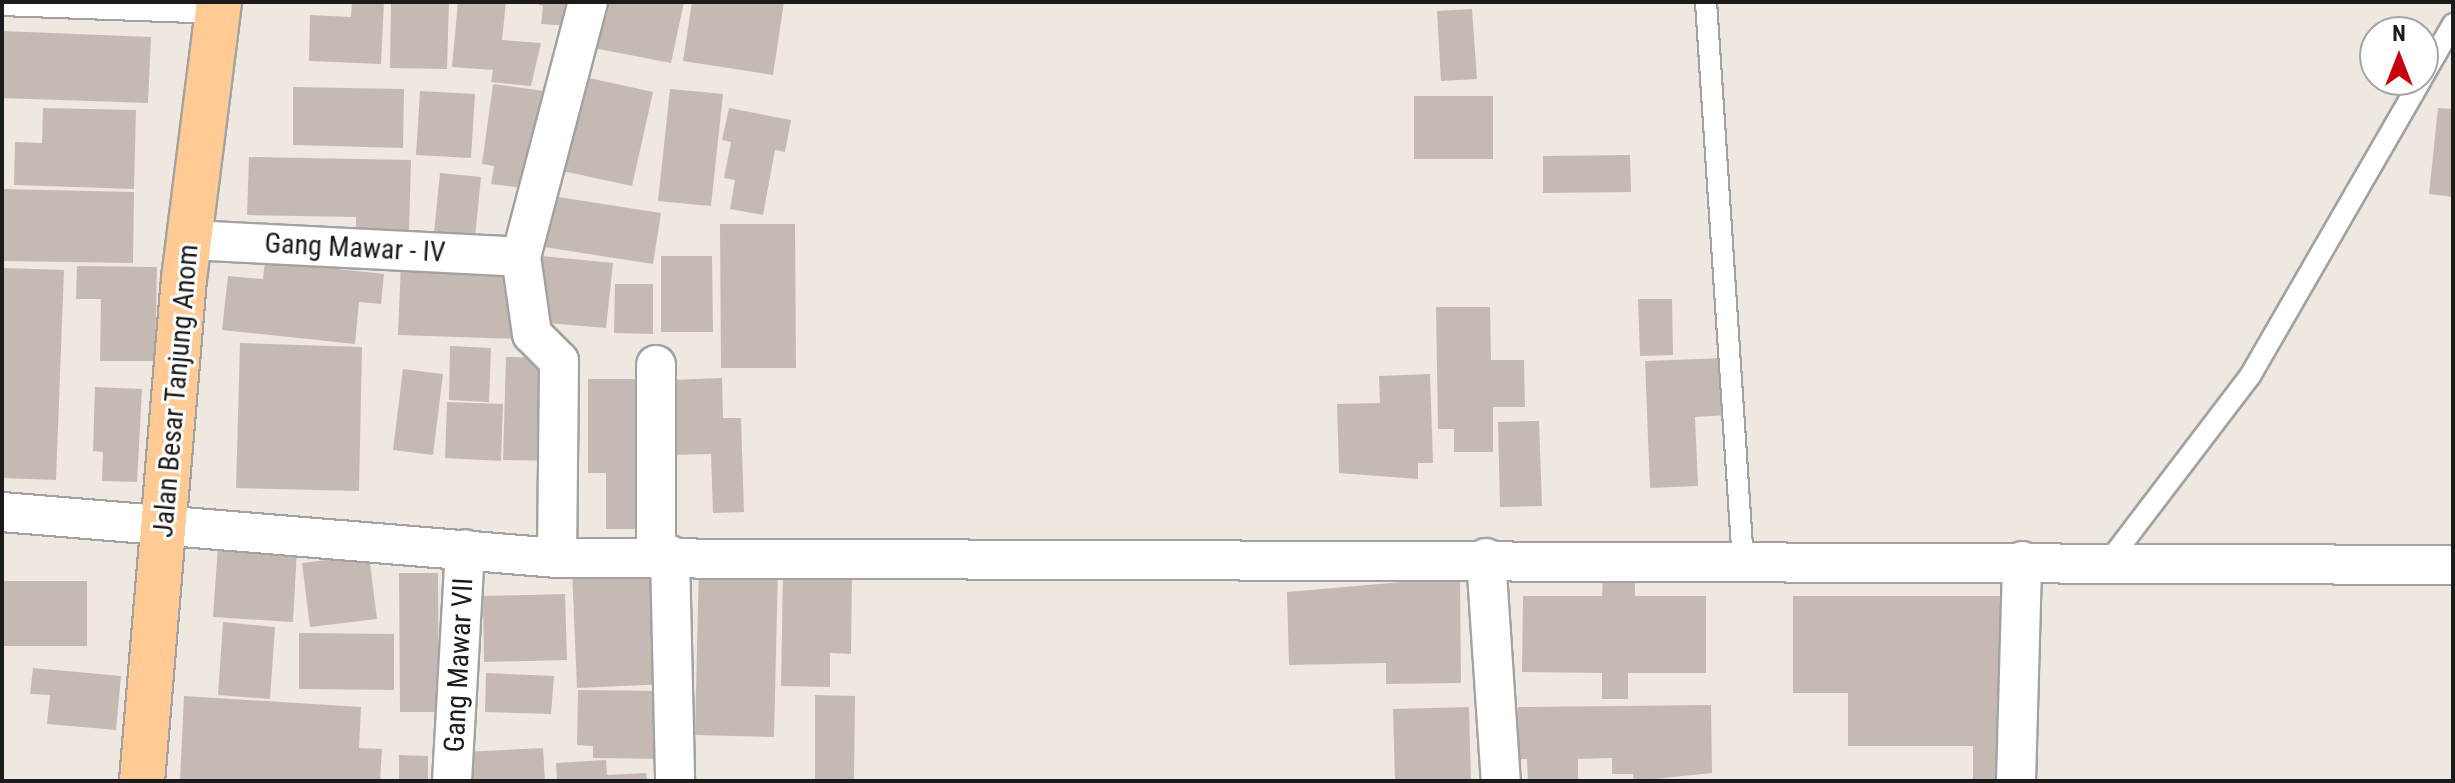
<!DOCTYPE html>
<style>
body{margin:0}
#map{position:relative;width:2455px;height:783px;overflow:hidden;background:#eee8e0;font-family:"Roboto Condensed",sans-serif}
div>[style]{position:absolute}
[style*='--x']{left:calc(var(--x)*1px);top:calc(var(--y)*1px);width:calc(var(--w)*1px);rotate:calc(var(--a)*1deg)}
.building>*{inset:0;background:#c5bab3}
.roads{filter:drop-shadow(2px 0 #a2a2a2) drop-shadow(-2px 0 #a2a2a2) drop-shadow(0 2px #a2a2a2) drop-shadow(0 -2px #a2a2a2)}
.lane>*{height:20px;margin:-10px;padding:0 10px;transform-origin:10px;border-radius:10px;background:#fff}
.street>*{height:38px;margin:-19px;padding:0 19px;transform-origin:19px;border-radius:19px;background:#fff}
.primary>*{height:44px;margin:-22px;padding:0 22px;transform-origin:22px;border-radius:22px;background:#ffca93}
span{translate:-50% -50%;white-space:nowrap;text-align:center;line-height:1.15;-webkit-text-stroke:6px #fff;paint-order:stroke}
.street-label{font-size:28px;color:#1b1b1b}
.frame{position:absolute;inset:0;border:4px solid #1b1b1b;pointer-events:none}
.north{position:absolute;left:2359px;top:16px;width:80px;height:80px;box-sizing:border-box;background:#fff;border:2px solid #a4a4a4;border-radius:50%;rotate:0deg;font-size:22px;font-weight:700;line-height:32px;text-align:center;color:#1b1b1b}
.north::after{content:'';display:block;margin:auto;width:28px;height:36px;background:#c6000c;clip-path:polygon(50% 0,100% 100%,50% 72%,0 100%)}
</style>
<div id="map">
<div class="building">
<i style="clip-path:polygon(352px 2px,384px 2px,381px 64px,309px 61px,310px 15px,351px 17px)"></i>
<i style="clip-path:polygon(391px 2px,449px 2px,447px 69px,390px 68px)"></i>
<i style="clip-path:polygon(458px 2px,506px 2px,502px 40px,541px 43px,531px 86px,491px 82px,493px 70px,452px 67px)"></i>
<i style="clip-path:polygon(530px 2px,580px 2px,571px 26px,541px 24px,543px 6px)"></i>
<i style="clip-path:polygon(601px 2px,684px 2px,671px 63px,593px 48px)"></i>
<i style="clip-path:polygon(692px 2px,784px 2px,773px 75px,683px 61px)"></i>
<i style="clip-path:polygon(1472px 9px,1477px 79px,1441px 81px,1437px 11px)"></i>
<i style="clip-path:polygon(2px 31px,151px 37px,148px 103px,2px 98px)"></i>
<i style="clip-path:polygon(580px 76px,653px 92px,632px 186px,558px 170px)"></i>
<i style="clip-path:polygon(493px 84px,551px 92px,532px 189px,491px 184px,494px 166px,482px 164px)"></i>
<i style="clip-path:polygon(293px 87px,404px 89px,403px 148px,293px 145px)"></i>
<i style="clip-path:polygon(670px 89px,723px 94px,711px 206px,658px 201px)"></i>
<i style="clip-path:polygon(420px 91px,475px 94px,471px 158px,416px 155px)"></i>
<i style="clip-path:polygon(1414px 96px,1493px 96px,1493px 159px,1414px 159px)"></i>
<i style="clip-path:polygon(43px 108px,136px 110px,134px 189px,14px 185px,15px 142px,42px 143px)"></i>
<i style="clip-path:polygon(729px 108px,791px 120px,785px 152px,775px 150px,763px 215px,730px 209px,735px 180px,724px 178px,731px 142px,722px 140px)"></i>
<i style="clip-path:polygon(2438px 108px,2453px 109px,2453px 197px,2429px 194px)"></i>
<i style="clip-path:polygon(1630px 155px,1631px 192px,1543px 193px,1543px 156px)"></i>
<i style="clip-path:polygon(249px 157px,411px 160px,409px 231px,356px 230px,356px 217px,247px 215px)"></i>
<i style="clip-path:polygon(440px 173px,481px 177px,475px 237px,434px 233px)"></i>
<i style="clip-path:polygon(2px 189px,134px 192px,133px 263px,2px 261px)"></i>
<i style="clip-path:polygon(552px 196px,661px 213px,653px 264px,544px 247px)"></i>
<i style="clip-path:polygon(720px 224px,795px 224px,796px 368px,721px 368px)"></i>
<i style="clip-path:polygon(541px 256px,613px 263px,606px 328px,535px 322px)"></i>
<i style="clip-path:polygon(661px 256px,712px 256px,713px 332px,661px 332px)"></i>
<i style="clip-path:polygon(265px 261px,384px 274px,381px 304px,359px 302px,355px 344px,222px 330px,228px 276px,263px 279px)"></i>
<i style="clip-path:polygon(401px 263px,524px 268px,521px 339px,398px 335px)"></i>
<i style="clip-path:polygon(77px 266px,157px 267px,155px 361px,100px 361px,101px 299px,76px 299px)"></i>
<i style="clip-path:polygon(2px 268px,64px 270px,56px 480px,2px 478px)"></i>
<i style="clip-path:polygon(615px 284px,653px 284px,653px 334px,614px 333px)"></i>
<i style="clip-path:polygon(1638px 299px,1672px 299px,1673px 355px,1640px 356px)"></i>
<i style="clip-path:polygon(1436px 307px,1490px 307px,1491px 360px,1524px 360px,1525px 407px,1493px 407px,1493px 452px,1454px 452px,1454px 429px,1438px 429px)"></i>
<i style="clip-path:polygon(240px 343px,362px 347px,359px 491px,236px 488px)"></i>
<i style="clip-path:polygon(450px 346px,491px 348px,489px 402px,449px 400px)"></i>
<i style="clip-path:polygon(506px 357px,554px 358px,551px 461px,503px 460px)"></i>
<i style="clip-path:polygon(1725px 358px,1728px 415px,1695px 417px,1698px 486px,1650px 488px,1645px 361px)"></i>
<i style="clip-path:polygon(403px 369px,443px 374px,433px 455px,393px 450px)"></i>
<i style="clip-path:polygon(1430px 374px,1433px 463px,1418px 463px,1418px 479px,1339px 473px,1337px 404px,1380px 403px,1379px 376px)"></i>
<i style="clip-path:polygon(722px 378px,723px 418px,741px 418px,744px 512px,713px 513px,711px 454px,673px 455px,670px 380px)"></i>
<i style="clip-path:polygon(588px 379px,644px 379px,644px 529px,606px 529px,606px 473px,588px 473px)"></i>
<i style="clip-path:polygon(95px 387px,142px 389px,137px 482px,102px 481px,103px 452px,93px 451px)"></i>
<i style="clip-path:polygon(447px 402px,503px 404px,501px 461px,445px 458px)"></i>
<i style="clip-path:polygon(1539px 421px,1542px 506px,1500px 507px,1498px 422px)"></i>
<i style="clip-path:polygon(218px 545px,297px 550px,293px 622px,213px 617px)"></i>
<i style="clip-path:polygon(369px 555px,377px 619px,310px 627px,302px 563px)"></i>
<i style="clip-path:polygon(699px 563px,778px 566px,774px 737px,695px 735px)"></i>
<i style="clip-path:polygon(663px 566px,668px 684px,577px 688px,572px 569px)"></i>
<i style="clip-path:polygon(1603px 572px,1635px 572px,1635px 596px,1706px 596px,1706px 673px,1628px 673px,1628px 699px,1602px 699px,1602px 673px,1522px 672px,1523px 596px,1602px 596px)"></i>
<i style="clip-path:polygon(399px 573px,438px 573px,439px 712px,400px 712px)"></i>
<i style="clip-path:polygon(783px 573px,852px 573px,851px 654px,830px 653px,830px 687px,781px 686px)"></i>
<i style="clip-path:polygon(1460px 577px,1461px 683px,1386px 684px,1386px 663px,1289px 665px,1287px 592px)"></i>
<i style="clip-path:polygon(2px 581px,87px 581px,87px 646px,2px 646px)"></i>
<i style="clip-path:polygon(565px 594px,567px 660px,484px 662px,483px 596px)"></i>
<i style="clip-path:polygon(1793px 596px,2008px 596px,2008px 781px,1973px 781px,1973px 746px,1848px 746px,1848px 693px,1793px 693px)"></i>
<i style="clip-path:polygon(223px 622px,275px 627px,270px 699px,218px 695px)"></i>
<i style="clip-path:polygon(299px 633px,394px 634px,394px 690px,299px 689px)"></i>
<i style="clip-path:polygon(33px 668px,121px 676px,116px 730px,47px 724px,50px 695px,30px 694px)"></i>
<i style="clip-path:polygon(486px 673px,554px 676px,551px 714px,485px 712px)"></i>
<i style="clip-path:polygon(578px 690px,666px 691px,666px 759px,593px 758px,593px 746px,577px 745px)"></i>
<i style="clip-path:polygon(815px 695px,855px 696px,854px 781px,815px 781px)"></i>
<i style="clip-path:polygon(184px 696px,361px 707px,359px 748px,382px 749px,380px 781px,180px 781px)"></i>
<i style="clip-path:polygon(1711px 705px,1712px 773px,1634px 781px,1633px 774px,1612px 774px,1612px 758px,1578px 759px,1578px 781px,1528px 781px,1527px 759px,1519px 759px,1518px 707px)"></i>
<i style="clip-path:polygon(1469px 707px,1471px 781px,1395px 781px,1393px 709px)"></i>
<i style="clip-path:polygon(543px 748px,545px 781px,465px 781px,463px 752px)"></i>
<i style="clip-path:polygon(399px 755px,428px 756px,428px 781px,399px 781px)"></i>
<i style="clip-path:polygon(606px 760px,607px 775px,646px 773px,647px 781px,557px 781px,556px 763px)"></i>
</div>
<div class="roads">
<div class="lane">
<i style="--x:1706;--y:2;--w:561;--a:86.22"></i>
<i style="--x:2;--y:5;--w:216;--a:2.1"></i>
<i style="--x:2423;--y:76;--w:60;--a:-60"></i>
<i style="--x:2109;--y:561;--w:233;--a:-52.7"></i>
<i style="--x:2250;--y:376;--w:342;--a:-60"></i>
</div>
<div class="street">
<i style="--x:189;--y:240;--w:332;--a:2.9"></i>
<i style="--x:656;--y:365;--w:190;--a:90"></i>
<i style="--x:2;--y:512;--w:557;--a:4.74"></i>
<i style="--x:557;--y:558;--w:1896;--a:0.21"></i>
<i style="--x:670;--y:555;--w:226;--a:88.7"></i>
<i style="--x:557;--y:558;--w:197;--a:-89.4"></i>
<i style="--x:559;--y:361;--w:38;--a:-135"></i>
<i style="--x:532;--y:334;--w:78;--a:-98.1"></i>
<i style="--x:521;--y:257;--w:264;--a:-75.3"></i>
<i style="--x:1486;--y:558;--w:224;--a:86.2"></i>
<i style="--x:452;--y:781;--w:232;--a:-86.8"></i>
<i style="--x:2016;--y:781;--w:220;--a:-88.4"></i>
</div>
<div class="primary">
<i style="--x:142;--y:781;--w:504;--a:-85.22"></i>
<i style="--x:184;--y:279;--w:279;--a:-82.8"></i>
</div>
</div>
<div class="street-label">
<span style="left:355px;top:248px;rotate:3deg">Gang Mawar - IV</span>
<span style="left:176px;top:391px;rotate:-85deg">Jalan Besar Tanjung Anom</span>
<span style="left:459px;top:665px;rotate:-87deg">Gang Mawar VII</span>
</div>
<div class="frame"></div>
<div class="north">N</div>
</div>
